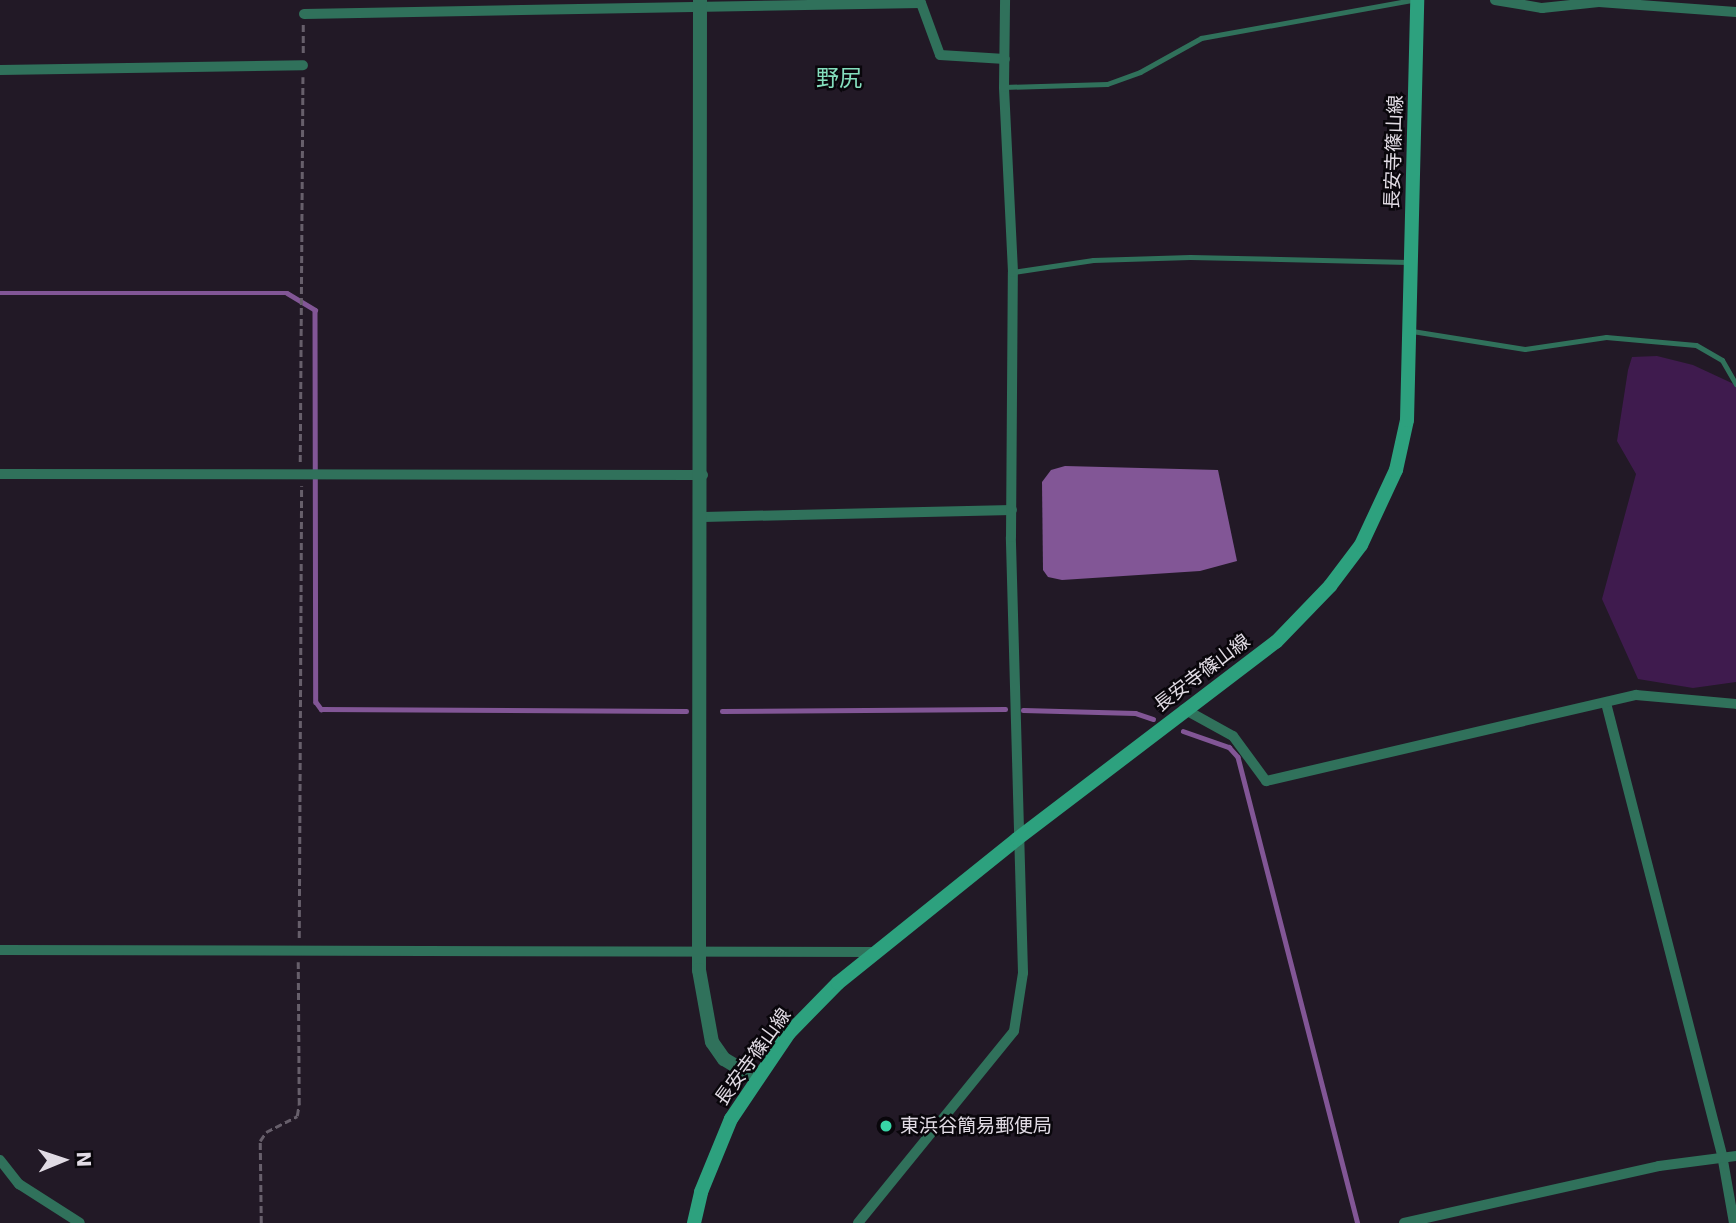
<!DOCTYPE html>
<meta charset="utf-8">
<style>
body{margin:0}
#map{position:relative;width:1736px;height:1223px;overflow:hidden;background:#221926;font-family:"DejaVu Sans","Noto Sans JP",sans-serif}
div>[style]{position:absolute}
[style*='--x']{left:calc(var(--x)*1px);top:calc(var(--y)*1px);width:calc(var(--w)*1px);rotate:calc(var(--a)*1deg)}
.green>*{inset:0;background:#3f1b4e}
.water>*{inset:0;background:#825696}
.stream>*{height:4.5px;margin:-2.25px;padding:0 2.25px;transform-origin:2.25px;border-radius:2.25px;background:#825696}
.path>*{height:2.5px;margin-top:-1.25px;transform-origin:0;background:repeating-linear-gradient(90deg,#675f6b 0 7px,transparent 0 10.5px)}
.service>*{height:5px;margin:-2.5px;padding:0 2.5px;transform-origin:2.5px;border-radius:2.5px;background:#30715b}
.minor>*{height:10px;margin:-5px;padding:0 5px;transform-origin:5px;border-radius:5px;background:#30715b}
.tertiary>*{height:14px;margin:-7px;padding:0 7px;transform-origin:7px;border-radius:7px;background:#30715b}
.secondary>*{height:14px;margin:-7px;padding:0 7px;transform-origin:7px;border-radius:7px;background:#2da17e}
.dots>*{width:19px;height:19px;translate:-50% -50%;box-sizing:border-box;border:4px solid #09060b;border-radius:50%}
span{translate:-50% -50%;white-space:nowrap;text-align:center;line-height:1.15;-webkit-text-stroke:5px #09060b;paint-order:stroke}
.street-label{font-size:19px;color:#e1dbe4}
.poi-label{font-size:19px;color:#e1dbe4}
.left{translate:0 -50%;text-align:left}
.quarter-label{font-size:23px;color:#84debd}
.north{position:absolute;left:28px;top:1125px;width:70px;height:70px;-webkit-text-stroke:5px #09060b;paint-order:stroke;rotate:88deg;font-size:19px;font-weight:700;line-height:28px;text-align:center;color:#e1dbe4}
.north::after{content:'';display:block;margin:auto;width:24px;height:32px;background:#e1dbe4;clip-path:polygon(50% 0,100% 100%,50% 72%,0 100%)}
</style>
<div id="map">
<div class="green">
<i style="clip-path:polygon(1657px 356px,1693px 365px,1736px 385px,1736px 682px,1693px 688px,1638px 679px,1602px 599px,1636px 474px,1617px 441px,1628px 370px,1632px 357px)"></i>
</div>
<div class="water">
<i style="clip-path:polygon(1065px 466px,1218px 470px,1237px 561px,1200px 571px,1062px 580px,1048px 577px,1043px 570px,1042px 482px,1051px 470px)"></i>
</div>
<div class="stream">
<i style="--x:0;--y:293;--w:287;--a:0"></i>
<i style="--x:287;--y:293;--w:33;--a:31"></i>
<i style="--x:315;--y:310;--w:392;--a:89.9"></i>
<i style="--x:316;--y:702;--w:9;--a:54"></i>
<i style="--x:321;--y:709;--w:365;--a:0.3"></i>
<i style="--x:1023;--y:710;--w:112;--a:1.5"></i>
<i style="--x:1135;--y:713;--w:19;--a:18"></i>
<i style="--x:722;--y:711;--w:283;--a:-0.4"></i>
<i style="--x:1183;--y:731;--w:49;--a:19.2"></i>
<i style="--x:1229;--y:747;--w:13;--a:48"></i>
<i style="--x:1238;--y:757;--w:481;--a:75.6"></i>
</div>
<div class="path">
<i style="--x:303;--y:53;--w:29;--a:-90"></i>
<i style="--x:300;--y:462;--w:385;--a:-89.6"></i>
<i style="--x:299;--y:938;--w:452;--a:-89.7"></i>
<i style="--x:261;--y:1223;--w:82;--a:-90.7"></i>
<i style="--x:260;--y:1141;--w:11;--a:-56"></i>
<i style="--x:266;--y:1132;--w:35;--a:-27"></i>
<i style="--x:297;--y:1116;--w:11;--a:-80"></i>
<i style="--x:299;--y:1105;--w:143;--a:-90.4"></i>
</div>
<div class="service">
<i style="--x:1004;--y:87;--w:103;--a:-1.7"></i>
<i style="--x:1107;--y:84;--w:35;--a:-20"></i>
<i style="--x:1140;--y:72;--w:70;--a:-29.1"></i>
<i style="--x:1201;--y:38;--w:214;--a:-10.2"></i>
<i style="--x:1013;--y:272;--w:81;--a:-8.5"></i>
<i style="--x:1093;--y:260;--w:97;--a:-1.8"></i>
<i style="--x:1190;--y:257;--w:218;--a:1.3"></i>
<i style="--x:1412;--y:331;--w:114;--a:9.1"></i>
<i style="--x:1525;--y:349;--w:82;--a:-8.4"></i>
<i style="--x:1606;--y:337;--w:90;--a:5.1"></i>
<i style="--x:1696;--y:345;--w:30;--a:30"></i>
<i style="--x:1722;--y:360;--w:28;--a:60"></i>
</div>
<div class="minor">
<i style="--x:1495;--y:0;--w:48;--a:9.7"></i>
<i style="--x:1542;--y:8;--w:57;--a:-6"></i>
<i style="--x:1599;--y:2;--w:137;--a:4.2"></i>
<i style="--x:304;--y:14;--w:617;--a:-1.02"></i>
<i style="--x:921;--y:3;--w:55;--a:69.9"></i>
<i style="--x:940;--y:55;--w:65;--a:3.5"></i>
<i style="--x:0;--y:70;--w:303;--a:-0.9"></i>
<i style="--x:0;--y:474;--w:703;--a:0.08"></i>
<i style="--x:703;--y:517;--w:309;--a:-1.3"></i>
<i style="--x:1606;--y:703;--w:467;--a:75.6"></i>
<i style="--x:1722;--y:1155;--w:69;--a:80"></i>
<i style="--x:1184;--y:709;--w:56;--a:28.9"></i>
<i style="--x:1233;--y:736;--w:56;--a:53.7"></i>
<i style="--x:1266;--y:781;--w:380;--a:-13.1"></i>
<i style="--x:1636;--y:695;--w:100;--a:5.1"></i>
<i style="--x:0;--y:950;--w:874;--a:0.13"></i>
<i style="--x:0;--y:1160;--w:31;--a:52"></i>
<i style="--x:19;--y:1184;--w:72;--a:32.6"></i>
<i style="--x:858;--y:1223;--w:247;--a:-50.9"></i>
<i style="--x:1014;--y:1031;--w:59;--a:-81.2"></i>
<i style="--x:1023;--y:973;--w:436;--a:-91.6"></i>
<i style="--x:1011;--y:537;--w:265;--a:-89.6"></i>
<i style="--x:1013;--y:272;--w:185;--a:-92.8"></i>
<i style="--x:1004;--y:87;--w:87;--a:-89.3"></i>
<i style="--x:1404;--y:1223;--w:261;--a:-12.6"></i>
<i style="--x:1659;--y:1166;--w:78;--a:-7.4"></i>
</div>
<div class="tertiary">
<i style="--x:700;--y:0;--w:970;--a:90.06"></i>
<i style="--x:699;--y:970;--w:73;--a:79.8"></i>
<i style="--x:712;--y:1042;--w:21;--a:55"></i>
<i style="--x:724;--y:1059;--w:39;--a:31"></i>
</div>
<div class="secondary">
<i style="--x:694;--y:1223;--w:32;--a:-77"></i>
<i style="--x:701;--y:1192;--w:79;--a:-67.7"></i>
<i style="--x:731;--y:1119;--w:104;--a:-56"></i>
<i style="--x:789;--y:1033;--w:70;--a:-45.6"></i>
<i style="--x:838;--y:983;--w:230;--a:-38.8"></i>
<i style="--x:1017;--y:839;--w:325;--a:-37.3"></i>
<i style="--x:1276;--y:642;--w:78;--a:-46"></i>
<i style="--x:1330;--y:586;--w:51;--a:-52.9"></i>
<i style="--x:1361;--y:545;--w:83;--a:-65"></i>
<i style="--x:1396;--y:470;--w:51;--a:-77.6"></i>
<i style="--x:1407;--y:420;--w:420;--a:-88.6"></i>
</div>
<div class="dots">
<i style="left:886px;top:1126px;background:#38d4a6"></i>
</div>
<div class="street-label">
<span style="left:1394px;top:152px;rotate:-88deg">長安寺篠山線</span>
<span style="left:1202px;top:673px;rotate:-37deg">長安寺篠山線</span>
<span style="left:753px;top:1057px;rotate:-54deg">長安寺篠山線</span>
</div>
<div class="poi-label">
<span class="left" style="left:900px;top:1126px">東浜谷簡易郵便局</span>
</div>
<div class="quarter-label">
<span style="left:839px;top:78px">野尻</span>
</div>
<div class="north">N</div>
</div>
